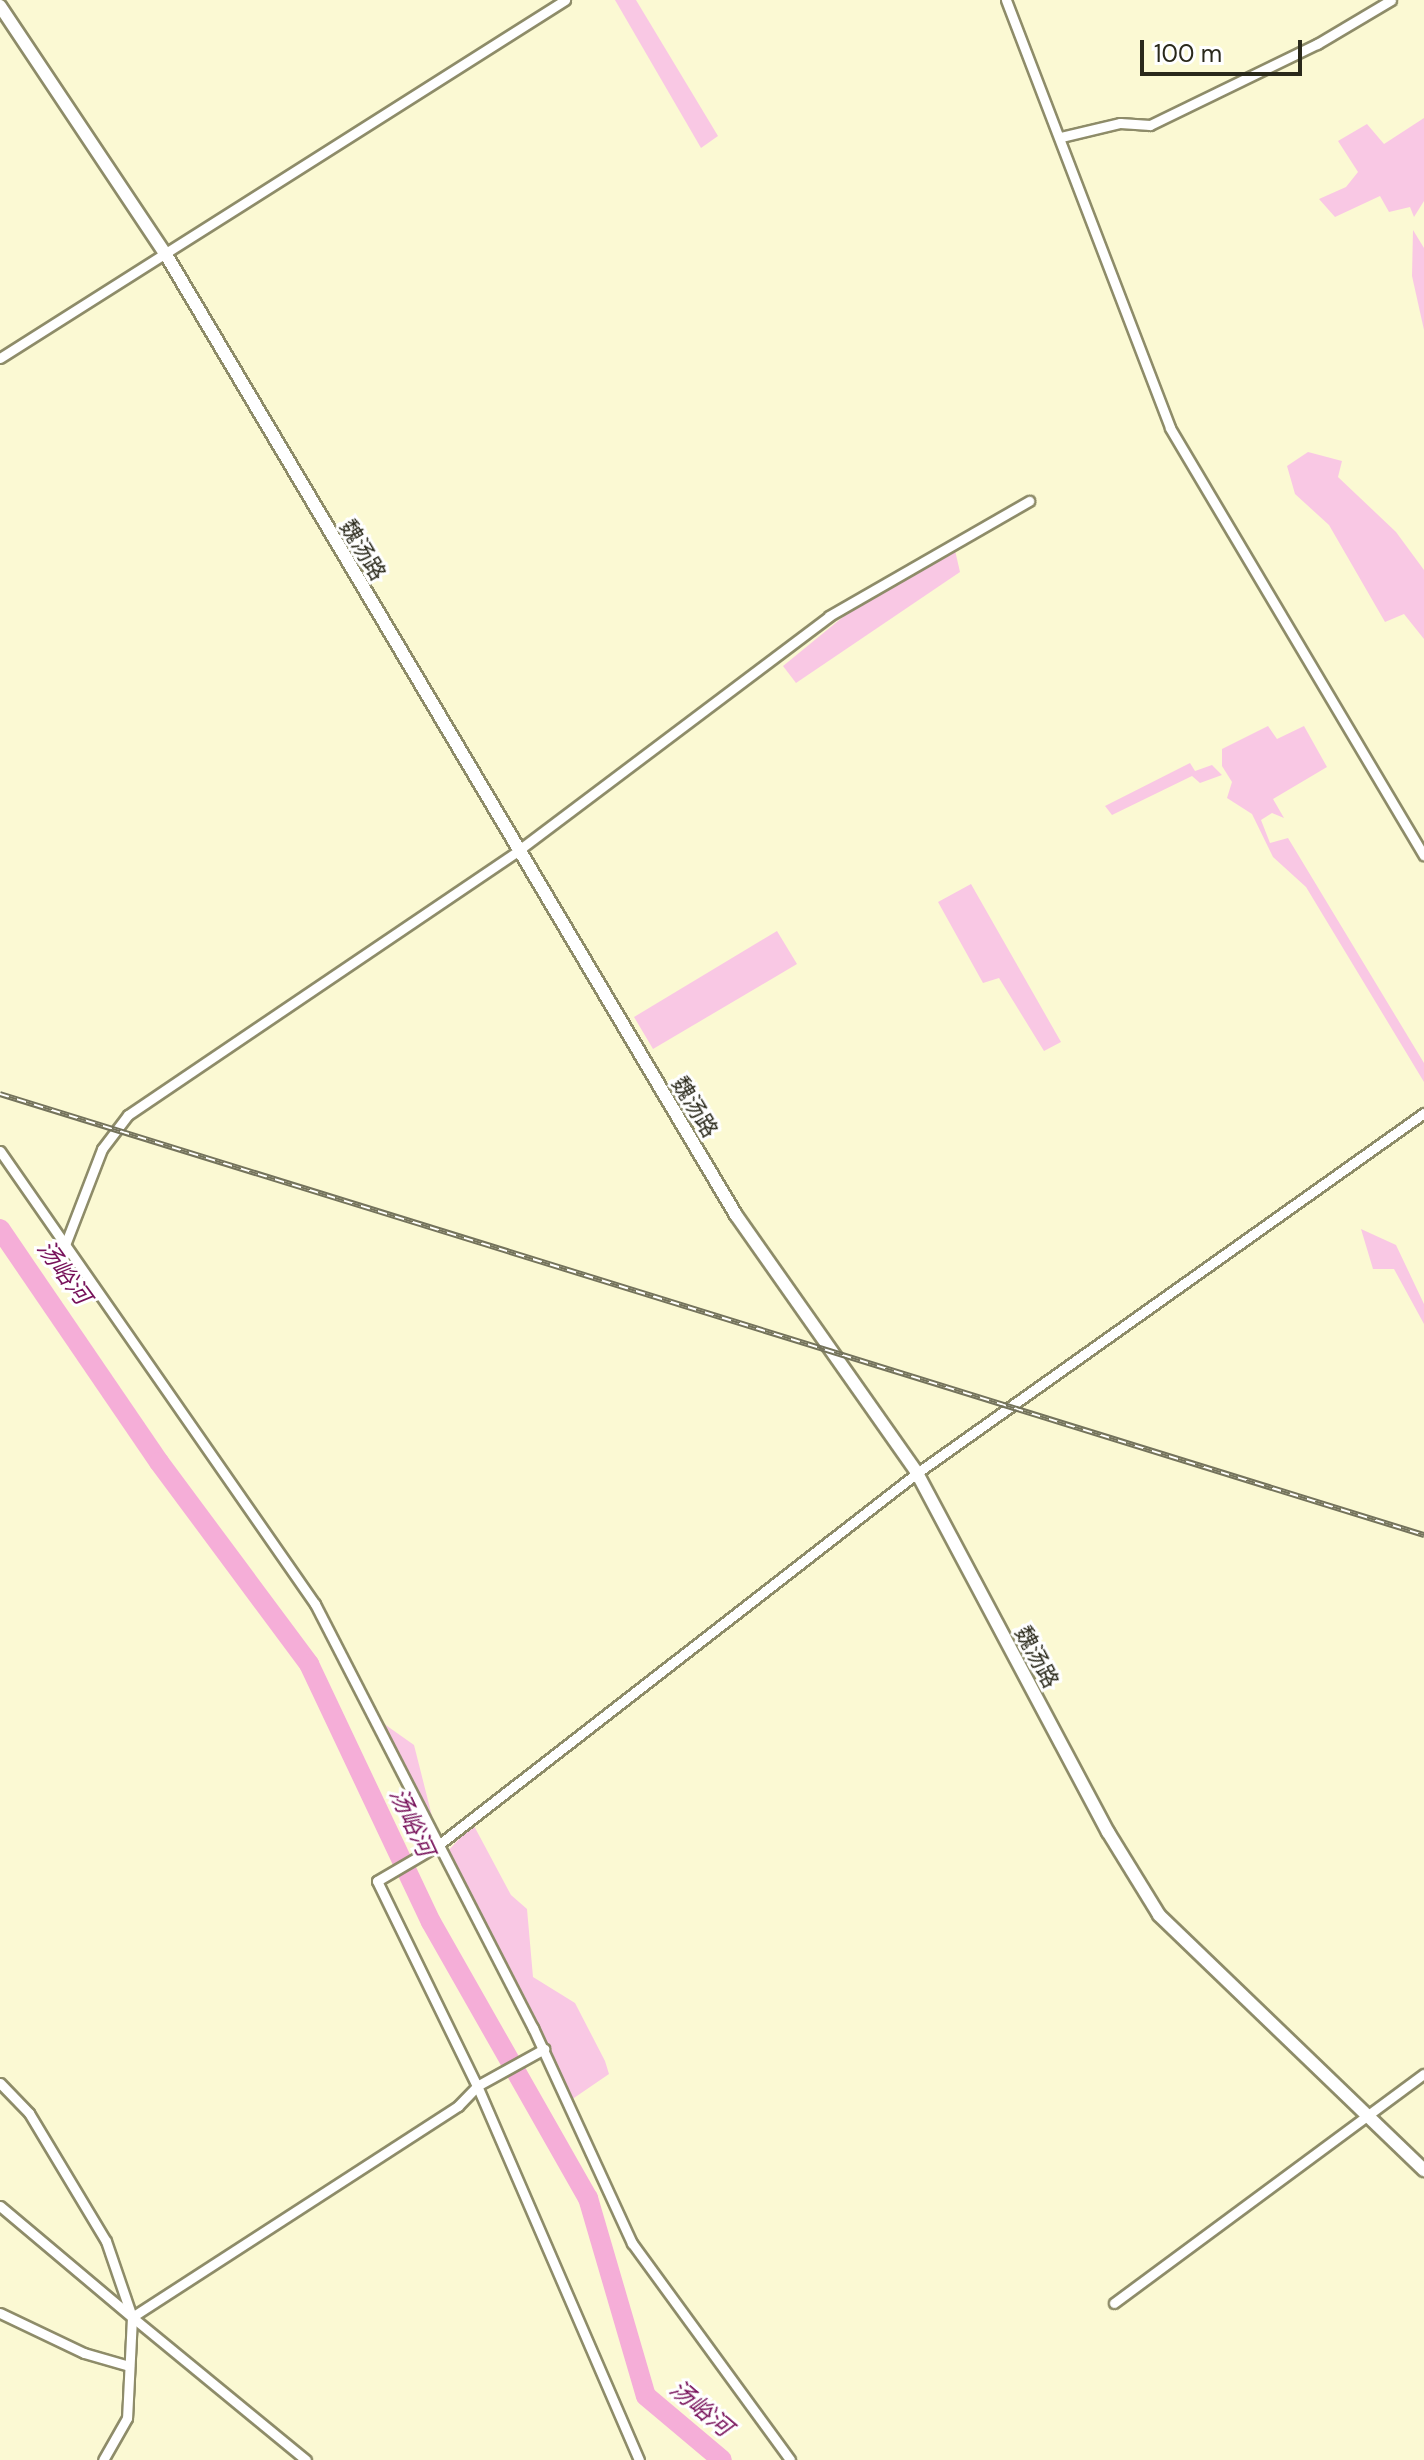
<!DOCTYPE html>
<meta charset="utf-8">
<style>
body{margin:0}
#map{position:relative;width:1424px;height:2460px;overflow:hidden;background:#fbf9d3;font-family:"DM Sans","Noto Sans SC",sans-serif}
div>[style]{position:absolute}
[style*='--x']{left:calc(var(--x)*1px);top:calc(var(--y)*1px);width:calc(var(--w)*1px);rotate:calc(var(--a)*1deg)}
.green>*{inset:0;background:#f9c8e4}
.river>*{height:20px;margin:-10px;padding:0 10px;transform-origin:10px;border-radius:10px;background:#f5aed8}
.roads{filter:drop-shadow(2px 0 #8e8c69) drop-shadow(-2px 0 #8e8c69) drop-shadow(0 2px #8e8c69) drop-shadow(0 -2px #8e8c69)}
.street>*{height:9px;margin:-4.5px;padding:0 4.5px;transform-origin:4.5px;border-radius:4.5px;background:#fff}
.secondary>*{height:12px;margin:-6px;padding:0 6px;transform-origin:6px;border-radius:6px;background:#fff}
.rail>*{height:6px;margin-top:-3px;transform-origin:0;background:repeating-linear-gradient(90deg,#fff 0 9px,#74735c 0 18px);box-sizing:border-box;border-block:2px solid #74735c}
span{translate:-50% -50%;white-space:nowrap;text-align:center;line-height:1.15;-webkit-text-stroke:6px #fff;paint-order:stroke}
.street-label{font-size:22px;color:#2a291b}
.water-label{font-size:24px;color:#77115a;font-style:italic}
.scale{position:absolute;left:1140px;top:40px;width:162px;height:36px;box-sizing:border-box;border:4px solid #2a291b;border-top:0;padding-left:10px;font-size:24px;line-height:28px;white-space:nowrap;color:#2a291b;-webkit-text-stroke:6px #fff;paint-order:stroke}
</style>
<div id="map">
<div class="green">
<i style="clip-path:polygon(615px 0,636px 0,718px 136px,701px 148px)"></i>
<i style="clip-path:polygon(1424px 118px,1424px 201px,1414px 217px,1410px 207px,1389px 212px,1380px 196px,1335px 217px,1319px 199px,1346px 187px,1358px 172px,1338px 141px,1367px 124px,1384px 144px)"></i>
<i style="clip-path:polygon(1413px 230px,1424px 248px,1424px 330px,1412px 276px)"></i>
<i style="clip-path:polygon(1308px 452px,1342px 461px,1338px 477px,1396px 532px,1424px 570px,1424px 639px,1404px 614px,1385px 622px,1329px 525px,1295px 494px,1287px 466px)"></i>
<i style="clip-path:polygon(954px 546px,960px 572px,796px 683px,783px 666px,860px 603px)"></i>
<i style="clip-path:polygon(1268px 726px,1277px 739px,1304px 726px,1327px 767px,1273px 799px,1284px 818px,1272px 813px,1261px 820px,1270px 843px,1288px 838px,1424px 1063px,1424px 1082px,1306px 887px,1273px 857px,1252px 814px,1227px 798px,1232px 782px,1222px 766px,1222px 749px)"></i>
<i style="clip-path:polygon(1190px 763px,1195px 771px,1212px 765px,1222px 775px,1200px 783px,1192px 776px,1112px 815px,1105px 806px)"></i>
<i style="clip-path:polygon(971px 884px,1061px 1042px,1044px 1051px,999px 978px,983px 983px,938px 902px)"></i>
<i style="clip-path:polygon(777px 931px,797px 964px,653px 1049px,634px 1017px)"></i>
<i style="clip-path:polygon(1361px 1229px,1396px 1245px,1424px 1304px,1424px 1324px,1394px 1269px,1373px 1269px)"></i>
<i style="clip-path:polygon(380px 1721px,414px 1745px,435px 1828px,383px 1724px)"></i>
<i style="clip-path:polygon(473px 1824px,511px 1895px,527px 1909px,533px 1977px,575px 2003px,605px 2061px,609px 2074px,571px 2100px,447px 1852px)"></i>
</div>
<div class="river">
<i style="--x:0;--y:1229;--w:282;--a:55.7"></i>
<i style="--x:159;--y:1462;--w:252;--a:53.4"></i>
<i style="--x:309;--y:1664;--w:285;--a:64.7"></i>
<i style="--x:431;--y:1922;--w:318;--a:60.4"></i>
<i style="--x:588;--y:2198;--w:206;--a:73.7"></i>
<i style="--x:646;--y:2396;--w:99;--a:40.1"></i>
</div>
<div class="roads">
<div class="street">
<i style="--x:1006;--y:0;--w:458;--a:69"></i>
<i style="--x:1170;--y:428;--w:497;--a:59.3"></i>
<i style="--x:1061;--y:137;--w:61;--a:-13.3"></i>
<i style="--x:1120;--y:123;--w:30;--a:4"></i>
<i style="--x:1150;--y:125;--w:186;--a:-25.9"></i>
<i style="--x:1317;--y:44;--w:86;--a:-30.7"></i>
<i style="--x:0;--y:358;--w:669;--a:-32.36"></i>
<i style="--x:0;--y:1151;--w:552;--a:55.19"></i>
<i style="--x:315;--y:1604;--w:477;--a:62.8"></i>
<i style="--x:533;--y:2028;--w:237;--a:65.3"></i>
<i style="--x:632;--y:2243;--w:268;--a:53.9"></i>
<i style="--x:65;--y:1245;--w:103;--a:-68.9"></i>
<i style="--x:102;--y:1149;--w:43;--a:-52.6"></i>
<i style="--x:128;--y:1115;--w:472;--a:-34.1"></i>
<i style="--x:519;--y:850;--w:388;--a:-37"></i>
<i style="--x:829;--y:616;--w:231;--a:-29.9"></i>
<i style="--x:0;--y:2083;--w:42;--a:46"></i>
<i style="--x:29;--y:2113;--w:149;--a:59"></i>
<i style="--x:106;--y:2241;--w:80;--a:71.1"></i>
<i style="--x:132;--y:2317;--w:225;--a:39.4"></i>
<i style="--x:0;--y:2206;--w:172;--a:40.1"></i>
<i style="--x:132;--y:2317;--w:101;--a:92.8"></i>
<i style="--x:127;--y:2418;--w:48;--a:119.7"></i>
<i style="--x:1114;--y:2303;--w:385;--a:-36.5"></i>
<i style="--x:0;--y:2313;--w:93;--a:25.5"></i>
<i style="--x:84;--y:2353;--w:47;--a:16.1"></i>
<i style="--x:132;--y:2317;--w:388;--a:-32.9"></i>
<i style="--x:458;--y:2106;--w:28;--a:-46"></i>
<i style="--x:477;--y:2086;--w:77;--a:-28.9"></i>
<i style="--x:639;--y:2460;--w:408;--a:-113.4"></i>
<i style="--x:477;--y:2086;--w:228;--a:-116"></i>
<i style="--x:377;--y:1881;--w:69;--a:-30.3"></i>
<i style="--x:437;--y:1846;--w:608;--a:-37.85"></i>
<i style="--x:917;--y:1473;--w:622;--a:-35.38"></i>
</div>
<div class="secondary">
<i style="--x:0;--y:6;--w:297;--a:56.3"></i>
<i style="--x:165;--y:253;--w:1119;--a:59.31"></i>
<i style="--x:736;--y:1215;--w:315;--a:54.9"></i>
<i style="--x:917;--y:1473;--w:407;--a:62"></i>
<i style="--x:1108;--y:1832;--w:97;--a:58.4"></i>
<i style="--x:1159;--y:1915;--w:368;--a:43.9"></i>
</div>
</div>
<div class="rail">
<i style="--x:0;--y:1094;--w:1491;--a:17.21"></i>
</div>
<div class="street-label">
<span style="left:363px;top:550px;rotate:59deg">魏汤路</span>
<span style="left:695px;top:1107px;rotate:59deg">魏汤路</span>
<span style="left:1037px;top:1657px;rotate:62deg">魏汤路</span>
</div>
<div class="water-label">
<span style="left:64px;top:1272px;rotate:54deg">汤峪河</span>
<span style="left:412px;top:1822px;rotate:65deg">汤峪河</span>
<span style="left:701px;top:2408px;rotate:40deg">汤峪河</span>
</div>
<div class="scale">100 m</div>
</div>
